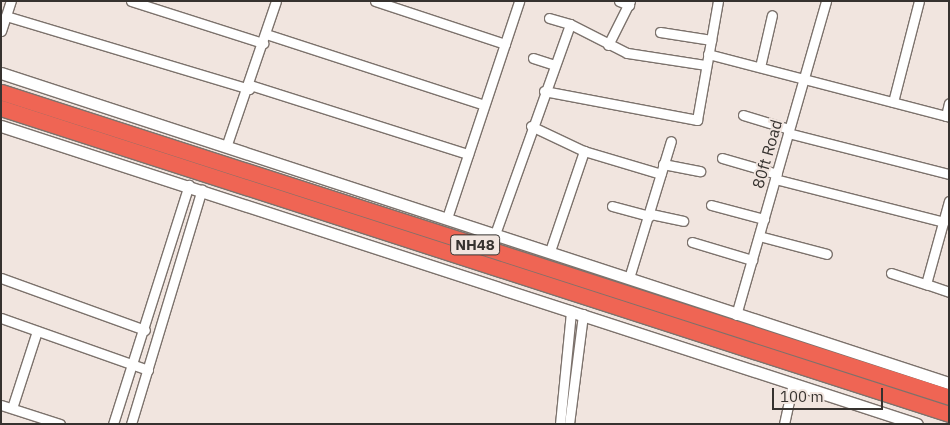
<!DOCTYPE html>
<style>
body{margin:0}
#map{position:relative;width:950px;height:425px;overflow:hidden;background:#f1e5df;font-family:"IBM Plex Sans",sans-serif}
div>[style]{position:absolute}
[style*='--x']{left:calc(var(--x)*1px);top:calc(var(--y)*1px);width:calc(var(--w)*1px);rotate:calc(var(--a)*1deg)}
.roads{filter:drop-shadow(1px 0 #7c726c) drop-shadow(-1px 0 #7c726c) drop-shadow(0 1px #7c726c) drop-shadow(0 -1px #7c726c)}
.street>*{height:9px;margin:-4.5px;padding:0 4.5px;transform-origin:4.5px;border-radius:4.5px;background:#fff}
.secondary>*{height:11px;margin:-5.5px;padding:0 5.5px;transform-origin:5.5px;border-radius:5.5px;background:#fff}
.highway>*{height:15px;margin:-7.5px;padding:0 7.5px;transform-origin:7.5px;border-radius:7.5px;background:#ef6554}
span{translate:-50% -50%;white-space:nowrap;text-align:center;line-height:1.15;-webkit-text-stroke:4px #f1e5df;paint-order:stroke}
.shield-label span{padding:1px 4px;background:#f1e5df;border:1px solid;border-radius:4px;-webkit-text-stroke-width:0}
.shield-label{font-size:15px;color:#36322f;font-weight:700}
.street-label{font-size:16px;color:#36322f}
.frame{position:absolute;inset:0;border:2px solid #36322f;pointer-events:none}
.scale{position:absolute;left:772px;top:388px;width:111px;height:22px;box-sizing:border-box;border:2px solid #36322f;border-top:0;padding-left:6px;font-size:15px;line-height:18px;white-space:nowrap;color:#36322f;-webkit-text-stroke:4px #f1e5df;paint-order:stroke}
</style>
<div id="map">
<div class="roads">
<div class="street">
<i style="--x:131;--y:1;--w:139;--a:17.7"></i>
<i style="--x:375;--y:1;--w:137;--a:18.3"></i>
<i style="--x:619;--y:1;--w:11;--a:22"></i>
<i style="--x:6;--y:16;--w:254;--a:16.7"></i>
<i style="--x:549;--y:18;--w:22;--a:16"></i>
<i style="--x:1;--y:31;--w:32;--a:-72"></i>
<i style="--x:660;--y:32;--w:52;--a:8.9"></i>
<i style="--x:266;--y:34;--w:229;--a:18"></i>
<i style="--x:608;--y:45;--w:49;--a:-63.4"></i>
<i style="--x:708;--y:54;--w:249;--a:14.6"></i>
<i style="--x:533;--y:58;--w:22;--a:18"></i>
<i style="--x:760;--y:67;--w:53;--a:-77"></i>
<i style="--x:250;--y:85;--w:229;--a:17.6"></i>
<i style="--x:544;--y:91;--w:156;--a:10.7"></i>
<i style="--x:697;--y:120;--w:121;--a:-80"></i>
<i style="--x:893;--y:102;--w:104;--a:-75.6"></i>
<i style="--x:743;--y:115;--w:48;--a:16.9"></i>
<i style="--x:946;--y:116;--w:13;--a:-77"></i>
<i style="--x:531;--y:126;--w:59;--a:25.3"></i>
<i style="--x:584;--y:151;--w:80;--a:16.6"></i>
<i style="--x:788;--y:133;--w:166;--a:14.3"></i>
<i style="--x:226;--y:147;--w:154;--a:-71.1"></i>
<i style="--x:722;--y:158;--w:57;--a:16.2"></i>
<i style="--x:663;--y:164;--w:38;--a:11"></i>
<i style="--x:775;--y:179;--w:174;--a:14.3"></i>
<i style="--x:949;--y:201;--w:86;--a:105.5"></i>
<i style="--x:926;--y:284;--w:24;--a:19"></i>
<i style="--x:711;--y:205;--w:55;--a:14.8"></i>
<i style="--x:612;--y:206;--w:39;--a:15"></i>
<i style="--x:651;--y:214;--w:33;--a:12"></i>
<i style="--x:447;--y:218;--w:229;--a:-71.6"></i>
<i style="--x:495;--y:234;--w:223;--a:-70.3"></i>
<i style="--x:570;--y:24;--w:64;--a:27"></i>
<i style="--x:627;--y:53;--w:79;--a:8.7"></i>
<i style="--x:759;--y:236;--w:70;--a:14.8"></i>
<i style="--x:692;--y:242;--w:63;--a:16.7"></i>
<i style="--x:550;--y:251;--w:106;--a:-71.2"></i>
<i style="--x:891;--y:273;--w:38;--a:18"></i>
<i style="--x:1;--y:278;--w:153;--a:19.9"></i>
<i style="--x:629;--y:278;--w:143;--a:-73"></i>
<i style="--x:736;--y:315;--w:327;--a:-74"></i>
<i style="--x:1;--y:318;--w:156;--a:19.5"></i>
<i style="--x:1;--y:405;--w:62;--a:17.9"></i>
<i style="--x:12;--y:408;--w:81;--a:-72"></i>
<i style="--x:113;--y:424;--w:251;--a:-72.4"></i>
<i style="--x:131;--y:424;--w:245;--a:-73.2"></i>
<i style="--x:560;--y:424;--w:114;--a:-84.4"></i>
<i style="--x:569;--y:424;--w:111;--a:-82.7"></i>
<i style="--x:784;--y:424;--w:42;--a:-77.6"></i>
</div>
<div class="secondary">
<i style="--x:1;--y:73;--w:997;--a:18.11"></i>
<i style="--x:1;--y:126;--w:963;--a:18.02"></i>
</div>
<div class="highway">
<i style="--x:1;--y:92;--w:996;--a:17.83"></i>
<i style="--x:1;--y:108;--w:996;--a:17.89"></i>
</div>
</div>
<div class="shield-label">
<span style="left:475px;top:245px">NH48</span>
</div>
<div class="street-label">
<span style="left:767px;top:154px;rotate:-74deg">80ft Road</span>
</div>
<div class="frame"></div>
<div class="scale">100 m</div>
</div>
